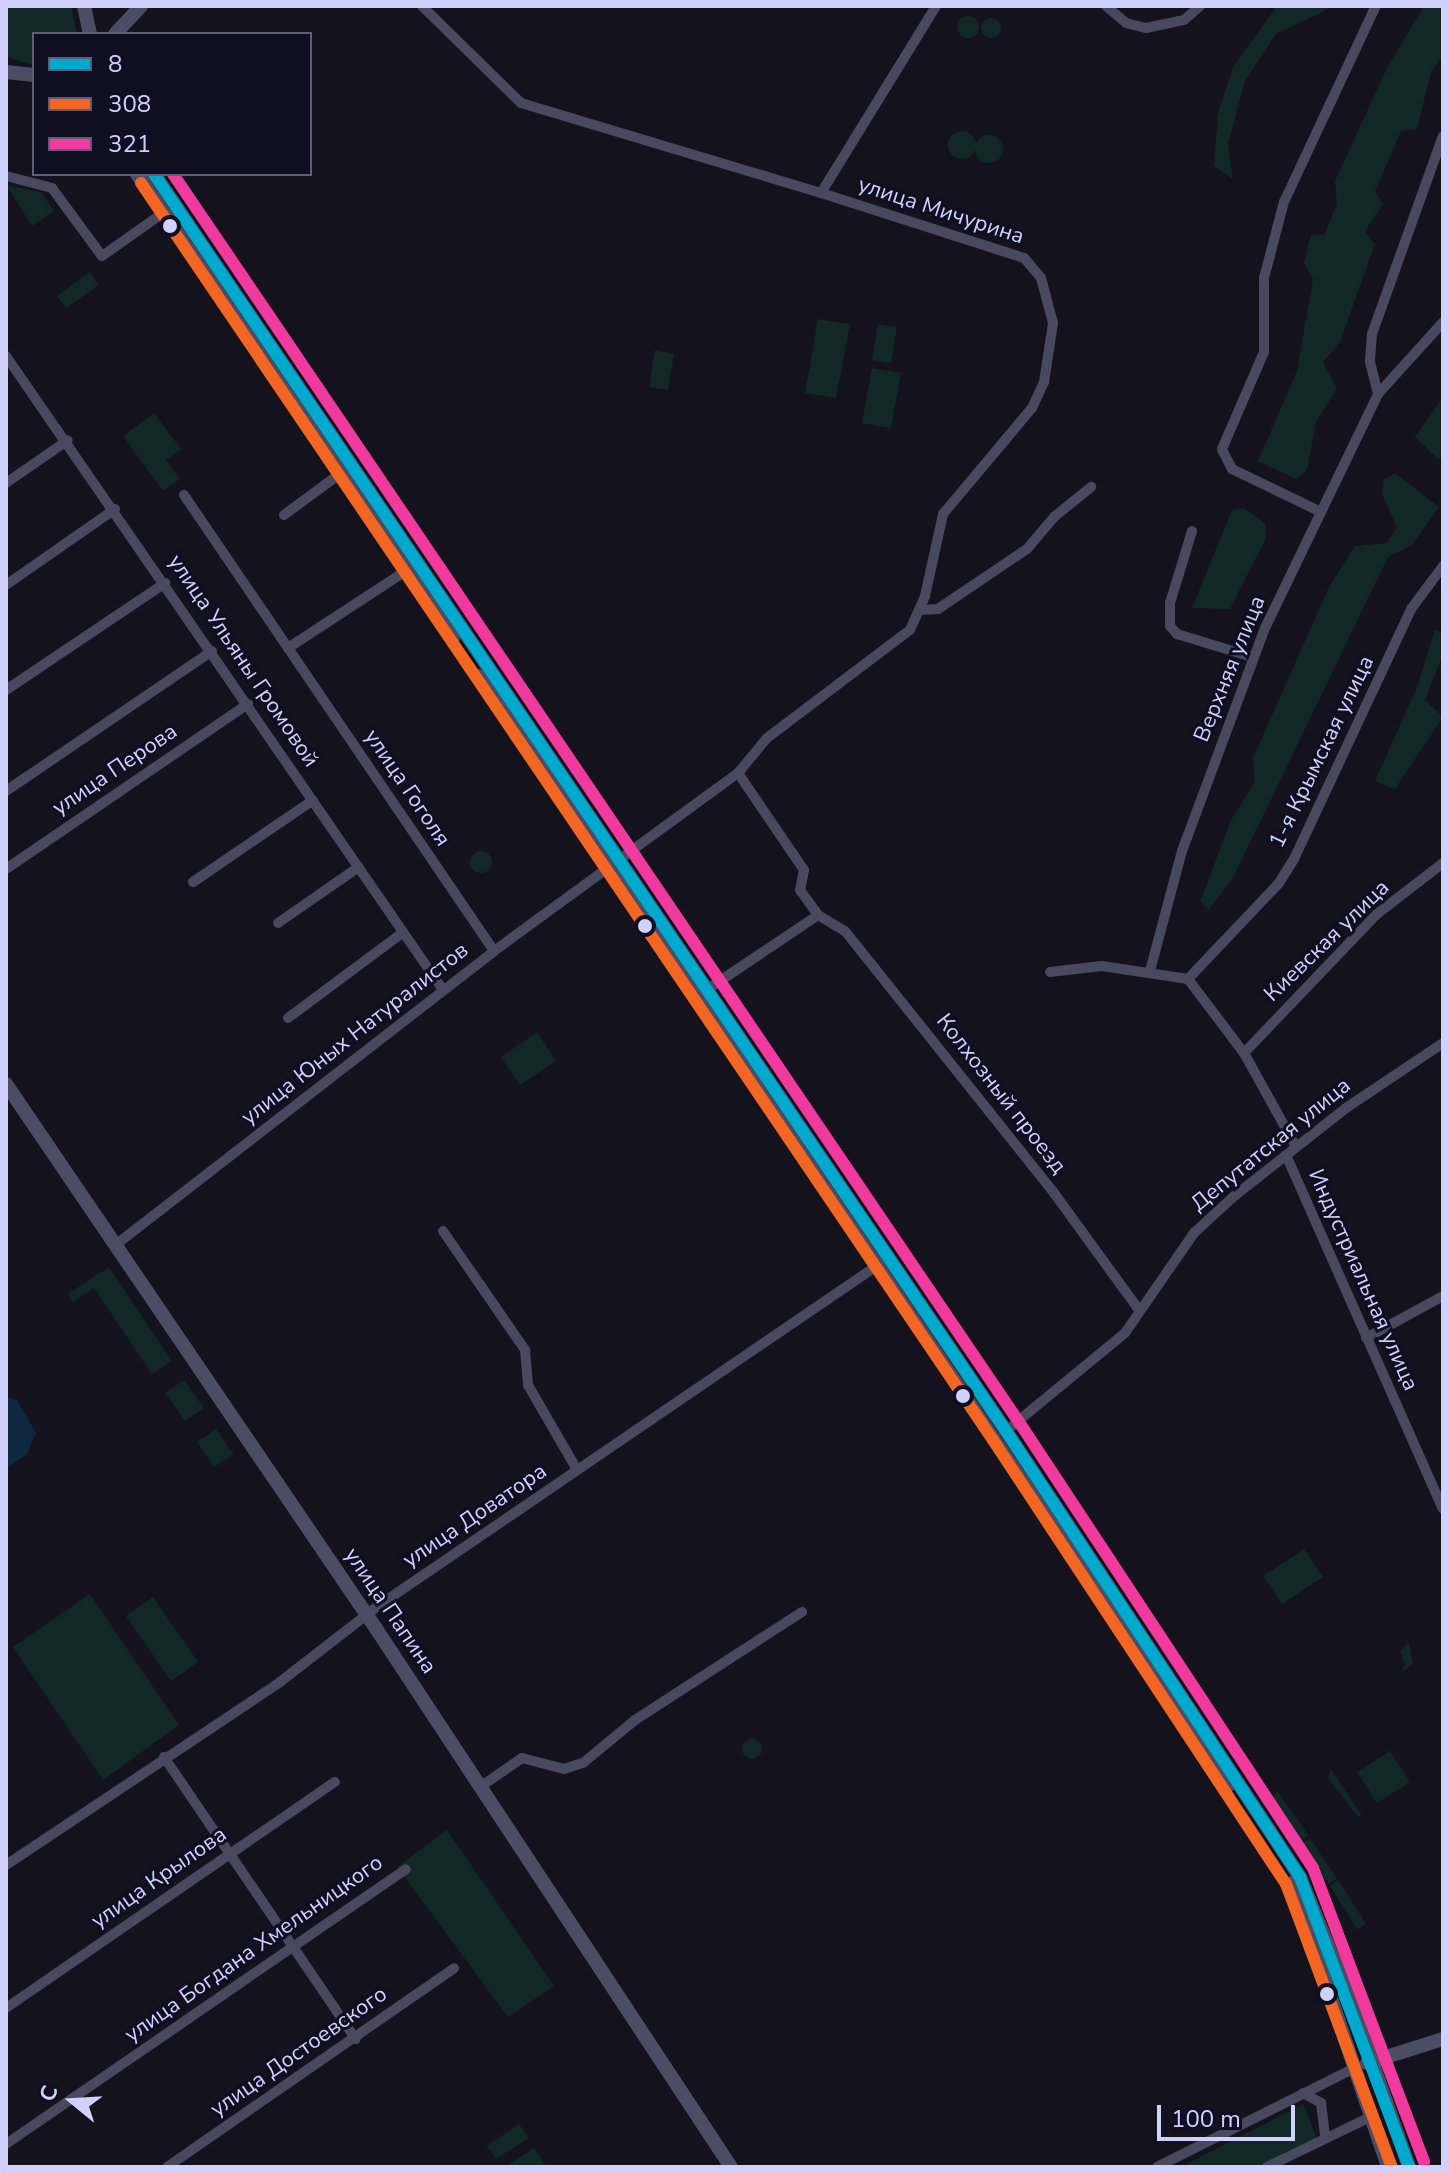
<!DOCTYPE html>
<meta charset="utf-8">
<style>
body{margin:0}
#map{position:relative;width:1449px;height:2173px;overflow:hidden;background:#14121d;font-family:"Nunito Sans",sans-serif}
div>[style]{position:absolute}
[style*='--x']{left:calc(var(--x)*1px);top:calc(var(--y)*1px);width:calc(var(--w)*1px);rotate:calc(var(--a)*1deg)}
.green>*{inset:0;background:#122826}
.round{border-radius:50%}
.water>*{inset:0;background:#102740}
.street>*{height:10px;margin:-5px;padding:0 5px;transform-origin:5px;border-radius:5px;background:#48495e}
.secondary>*{height:14px;margin:-7px;padding:0 7px;transform-origin:7px;border-radius:7px;background:#4b4d64}
.bus-1>*{height:12px;margin:-6px;padding:0 6px;transform-origin:6px;border-radius:6px;background:#00a9ce}
.bus-2>*{height:12px;margin:-6px;padding:0 6px;transform-origin:6px;border-radius:6px;background:#f26522}
.bus-3>*{height:12px;margin:-6px;padding:0 6px;transform-origin:6px;border-radius:6px;background:#f13a9d}
.dots>*{width:22px;height:22px;translate:-50% -50%;box-sizing:border-box;border:4px solid #100e21;border-radius:50%}
span{translate:-50% -50%;white-space:nowrap;text-align:center;line-height:1.15;-webkit-text-stroke:6px #100e21;paint-order:stroke}
.street-label{font-size:22px;color:#d1d1fd}
.frame{position:absolute;inset:0;border:8px solid #d1d1fd;pointer-events:none}
.legend{position:absolute;left:32px;top:32px;width:280px;height:144px;box-sizing:border-box;background:#100e21;border:2px solid #5d5c79;margin:0;padding:10px 14px;list-style:none;font-size:24px;color:#d1d1fd}
.legend li{display:flex;align-items:center;gap:16px;height:40px}
.legend b{width:40px;border:2px solid #5d5c79}
.north{position:absolute;left:32px;top:2061px;width:80px;height:80px;-webkit-text-stroke:6px #100e21;paint-order:stroke;rotate:288deg;font-size:22px;font-weight:700;line-height:32px;text-align:center;color:#d1d1fd}
.north::after{content:'';display:block;margin:auto;width:28px;height:36px;background:#d1d1fd;clip-path:polygon(50% 0,100% 100%,50% 72%,0 100%)}
.scale{position:absolute;left:1157px;top:2105px;width:138px;height:36px;box-sizing:border-box;border:4px solid #d1d1fd;border-top:0;padding-left:10px;font-size:24px;line-height:28px;white-space:nowrap;color:#d1d1fd;-webkit-text-stroke:6px #100e21;paint-order:stroke}
</style>
<div id="map">
<div class="green">
<i style="clip-path:polygon(6px 6px,71px 6px,77px 34px,34px 34px,34px 65px,6px 57px)"></i>
<i style="clip-path:polygon(1277px 6px,1335px 6px,1276px 34px,1245px 81px,1228px 144px,1233px 179px,1214px 166px,1218px 113px,1233px 67px)"></i>
<i style="clip-path:polygon(1424px 6px,1443px 6px,1443px 55px,1431px 72px,1417px 129px,1401px 131px,1375px 191px,1383px 204px,1365px 231px,1375px 244px,1340px 342px,1323px 362px,1337px 389px,1316px 422px,1307px 470px,1296px 479px,1258px 461px,1297px 371px,1313px 279px,1304px 263px,1311px 234px,1324px 235px,1337px 204px,1335px 181px,1387px 68px)"></i>
<i class="round" style="left:957px;top:16px;width:22px;height:22px"></i>
<i class="round" style="left:981px;top:18px;width:20px;height:20px"></i>
<i class="round" style="left:948px;top:131px;width:28px;height:28px"></i>
<i class="round" style="left:975px;top:135px;width:28px;height:28px"></i>
<i style="clip-path:polygon(6px 185px,41px 192px,54px 211px,32px 226px)"></i>
<i style="clip-path:polygon(90px 272px,99px 285px,66px 308px,57px 296px)"></i>
<i style="clip-path:polygon(818px 319px,850px 324px,836px 398px,805px 393px)"></i>
<i style="clip-path:polygon(878px 324px,897px 327px,891px 363px,872px 360px)"></i>
<i style="clip-path:polygon(655px 350px,674px 354px,668px 390px,649px 387px)"></i>
<i style="clip-path:polygon(872px 368px,901px 373px,891px 428px,862px 423px)"></i>
<i style="clip-path:polygon(1443px 397px,1443px 454px,1439px 460px,1415px 437px)"></i>
<i style="clip-path:polygon(154px 413px,181px 449px,166px 460px,180px 479px,163px 491px,123px 436px)"></i>
<i style="clip-path:polygon(1395px 473px,1439px 507px,1412px 545px,1388px 557px,1233px 878px,1209px 909px,1200px 902px,1231px 820px,1255px 782px,1253px 758px,1329px 587px,1355px 546px,1387px 543px,1397px 527px,1382px 494px,1384px 479px)"></i>
<i style="clip-path:polygon(1244px 508px,1265px 523px,1266px 538px,1230px 609px,1192px 608px,1232px 510px)"></i>
<i style="clip-path:polygon(1435px 630px,1443px 633px,1443px 655px,1425px 700px,1443px 717px,1395px 789px,1375px 781px,1417px 687px)"></i>
<i class="round" style="left:470px;top:851px;width:22px;height:22px"></i>
<i style="clip-path:polygon(537px 1032px,556px 1061px,520px 1085px,501px 1057px)"></i>
<i style="clip-path:polygon(109px 1267px,172px 1361px,152px 1374px,94px 1288px,73px 1302px,68px 1294px)"></i>
<i style="clip-path:polygon(184px 1380px,204px 1408px,185px 1421px,165px 1393px)"></i>
<i style="clip-path:polygon(216px 1429px,233px 1454px,214px 1467px,197px 1442px)"></i>
<i style="clip-path:polygon(1304px 1549px,1323px 1577px,1282px 1604px,1263px 1576px)"></i>
<i style="clip-path:polygon(90px 1594px,179px 1725px,103px 1780px,13px 1647px)"></i>
<i style="clip-path:polygon(153px 1597px,198px 1662px,171px 1681px,126px 1616px)"></i>
<i style="clip-path:polygon(1409px 1642px,1413px 1664px,1401px 1673px,1405px 1665px,1400px 1651px)"></i>
<i class="round" style="left:742px;top:1739px;width:20px;height:20px"></i>
<i style="clip-path:polygon(1390px 1751px,1410px 1782px,1377px 1803px,1357px 1772px)"></i>
<i style="clip-path:polygon(1331px 1769px,1361px 1815px,1358px 1817px,1328px 1778px)"></i>
<i style="clip-path:polygon(1277px 1791px,1309px 1836px,1300px 1841px,1269px 1803px)"></i>
<i style="clip-path:polygon(447px 1830px,554px 1986px,508px 2017px,397px 1867px)"></i>
<i style="clip-path:polygon(1310px 1838px,1337px 1879px,1329px 1884px,1302px 1844px)"></i>
<i style="clip-path:polygon(1338px 1880px,1366px 1924px,1357px 1929px,1330px 1886px)"></i>
<i style="clip-path:polygon(1303px 2104px,1317px 2138px,1258px 2167px,1181px 2167px)"></i>
<i style="clip-path:polygon(519px 2124px,529px 2138px,496px 2159px,487px 2146px)"></i>
<i style="clip-path:polygon(534px 2148px,547px 2167px,505px 2167px)"></i>
</div>
<div class="water">
<i style="clip-path:polygon(6px 1397px,17px 1400px,36px 1433px,27px 1454px,6px 1469px)"></i>
</div>
<div class="street">
<i style="--x:422;--y:6;--w:139;--a:44.4"></i>
<i style="--x:521;--y:103;--w:313;--a:16.7"></i>
<i style="--x:1106;--y:6;--w:26;--a:40"></i>
<i style="--x:1126;--y:23;--w:21;--a:14"></i>
<i style="--x:1146;--y:28;--w:39;--a:-12"></i>
<i style="--x:1184;--y:20;--w:21;--a:-41"></i>
<i style="--x:6;--y:176;--w:48;--a:14.6"></i>
<i style="--x:52;--y:188;--w:84;--a:53.7"></i>
<i style="--x:102;--y:256;--w:75;--a:-35.2"></i>
<i style="--x:6;--y:356;--w:770;--a:55.42"></i>
<i style="--x:1378;--y:394;--w:34;--a:-104"></i>
<i style="--x:1370;--y:361;--w:27;--a:-86"></i>
<i style="--x:1372;--y:334;--w:210;--a:-70.3"></i>
<i style="--x:6;--y:483;--w:75;--a:-34.7"></i>
<i style="--x:184;--y:495;--w:551;--a:55.79"></i>
<i style="--x:1321;--y:512;--w:99;--a:-154.2"></i>
<i style="--x:1232;--y:469;--w:22;--a:-117"></i>
<i style="--x:1222;--y:449;--w:106;--a:-66.6"></i>
<i style="--x:1264;--y:352;--w:74;--a:-90"></i>
<i style="--x:1264;--y:278;--w:79;--a:-75.3"></i>
<i style="--x:1284;--y:202;--w:217;--a:-64.9"></i>
<i style="--x:284;--y:515;--w:71;--a:-36.4"></i>
<i style="--x:1192;--y:531;--w:75;--a:107"></i>
<i style="--x:1170;--y:603;--w:23;--a:90"></i>
<i style="--x:1170;--y:626;--w:11;--a:49"></i>
<i style="--x:1177;--y:634;--w:78;--a:17"></i>
<i style="--x:6;--y:585;--w:133;--a:-34.9"></i>
<i style="--x:920;--y:610;--w:18;--a:-3"></i>
<i style="--x:938;--y:609;--w:107;--a:-34"></i>
<i style="--x:1027;--y:549;--w:42;--a:-49.8"></i>
<i style="--x:1054;--y:517;--w:48;--a:-39"></i>
<i style="--x:288;--y:648;--w:142;--a:-33.2"></i>
<i style="--x:6;--y:690;--w:192;--a:-33.9"></i>
<i style="--x:738;--y:773;--w:117;--a:55.8"></i>
<i style="--x:804;--y:870;--w:20;--a:101"></i>
<i style="--x:800;--y:890;--w:31;--a:54"></i>
<i style="--x:818;--y:915;--w:31;--a:31"></i>
<i style="--x:845;--y:931;--w:335;--a:51.4"></i>
<i style="--x:1054;--y:1193;--w:145;--a:54"></i>
<i style="--x:6;--y:791;--w:249;--a:-34.2"></i>
<i style="--x:6;--y:869;--w:293;--a:-34.3"></i>
<i style="--x:193;--y:882;--w:145;--a:-34.3"></i>
<i style="--x:278;--y:923;--w:98;--a:-34.7"></i>
<i style="--x:1150;--y:971;--w:124;--a:-75.1"></i>
<i style="--x:1182;--y:851;--w:238;--a:-69.6"></i>
<i style="--x:1265;--y:628;--w:260;--a:-64.2"></i>
<i style="--x:1378;--y:394;--w:97;--a:-47.9"></i>
<i style="--x:1050;--y:972;--w:52;--a:-6.6"></i>
<i style="--x:1102;--y:966;--w:87;--a:8.6"></i>
<i style="--x:1188;--y:979;--w:93;--a:52.9"></i>
<i style="--x:1244;--y:1053;--w:107;--a:61"></i>
<i style="--x:1188;--y:979;--w:132;--a:-46.5"></i>
<i style="--x:1279;--y:883;--w:28;--a:-58"></i>
<i style="--x:1294;--y:859;--w:276;--a:-64.9"></i>
<i style="--x:1411;--y:609;--w:54;--a:-53.3"></i>
<i style="--x:708;--y:989;--w:133;--a:-33.9"></i>
<i style="--x:288;--y:1018;--w:142;--a:-36.7"></i>
<i style="--x:1244;--y:1053;--w:192;--a:-46.3"></i>
<i style="--x:1377;--y:914;--w:83;--a:-37.7"></i>
<i style="--x:1286;--y:1155;--w:387;--a:66.1"></i>
<i style="--x:443;--y:1231;--w:145;--a:55.4"></i>
<i style="--x:525;--y:1350;--w:35;--a:85"></i>
<i style="--x:528;--y:1385;--w:98;--a:60"></i>
<i style="--x:118;--y:1243;--w:476;--a:-37.8"></i>
<i style="--x:494;--y:951;--w:302;--a:-36.1"></i>
<i style="--x:738;--y:773;--w:45;--a:-50.4"></i>
<i style="--x:767;--y:738;--w:179;--a:-37.1"></i>
<i style="--x:910;--y:630;--w:37;--a:-66"></i>
<i style="--x:925;--y:596;--w:84;--a:-77.6"></i>
<i style="--x:943;--y:514;--w:138;--a:-50"></i>
<i style="--x:1032;--y:408;--w:29;--a:-65"></i>
<i style="--x:1044;--y:382;--w:60;--a:-81.3"></i>
<i style="--x:1053;--y:323;--w:47;--a:-104.9"></i>
<i style="--x:1041;--y:278;--w:26;--a:-130"></i>
<i style="--x:1024;--y:258;--w:213;--a:-162.2"></i>
<i style="--x:821;--y:193;--w:220;--a:-58.4"></i>
<i style="--x:1366;--y:1338;--w:88;--a:-28.6"></i>
<i style="--x:1006;--y:1431;--w:154;--a:-39.5"></i>
<i style="--x:1125;--y:1333;--w:121;--a:-55.4"></i>
<i style="--x:1194;--y:1233;--w:53;--a:-42.7"></i>
<i style="--x:1233;--y:1197;--w:144;--a:-38.2"></i>
<i style="--x:1346;--y:1108;--w:117;--a:-33.8"></i>
<i style="--x:164;--y:1757;--w:341;--a:55.8"></i>
<i style="--x:480;--y:1787;--w:51;--a:-34.6"></i>
<i style="--x:522;--y:1758;--w:43;--a:14.7"></i>
<i style="--x:564;--y:1769;--w:20;--a:-18"></i>
<i style="--x:583;--y:1763;--w:67;--a:-39.6"></i>
<i style="--x:635;--y:1720;--w:199;--a:-32.9"></i>
<i style="--x:6;--y:1865;--w:329;--a:-33.7"></i>
<i style="--x:280;--y:1682;--w:124;--a:-37.8"></i>
<i style="--x:378;--y:1606;--w:609;--a:-34.29"></i>
<i style="--x:6;--y:2008;--w:399;--a:-34.5"></i>
<i style="--x:1303;--y:2093;--w:21;--a:29"></i>
<i style="--x:1321;--y:2103;--w:34;--a:83"></i>
<i style="--x:6;--y:2144;--w:485;--a:-34.5"></i>
<i style="--x:167;--y:2167;--w:349;--a:-34.7"></i>
<i style="--x:1157;--y:2167;--w:221;--a:-26.6"></i>
<i style="--x:1267;--y:2167;--w:117;--a:-25.9"></i>
</div>
<div class="secondary">
<i style="--x:84;--y:6;--w:29;--a:78"></i>
<i style="--x:115;--y:34;--w:38;--a:-47"></i>
<i style="--x:6;--y:72;--w:28;--a:6"></i>
<i style="--x:137;--y:174;--w:562;--a:55.8"></i>
<i style="--x:154;--y:174;--w:1519;--a:55.87"></i>
<i style="--x:1006;--y:1431;--w:534;--a:56.61"></i>
<i style="--x:1300;--y:1877;--w:135;--a:67.8"></i>
<i style="--x:1351;--y:2002;--w:175;--a:70.6"></i>
<i style="--x:479;--y:676;--w:1339;--a:55.99"></i>
<i style="--x:6;--y:1084;--w:660;--a:55.8"></i>
<i style="--x:377;--y:1630;--w:643;--a:56.61"></i>
<i style="--x:1292;--y:1883;--w:300;--a:71.3"></i>
<i style="--x:1367;--y:2063;--w:80;--a:-17.5"></i>
</div>
<div class="bus-1">
<i style="--x:154;--y:174;--w:1519;--a:55.87"></i>
<i style="--x:1006;--y:1431;--w:534;--a:56.61"></i>
<i style="--x:1300;--y:1877;--w:310;--a:69.4"></i>
</div>
<div class="bus-2">
<i style="--x:141;--y:183;--w:1519;--a:55.87"></i>
<i style="--x:993;--y:1440;--w:532;--a:56.58"></i>
<i style="--x:1286;--y:1884;--w:302;--a:69.5"></i>
</div>
<div class="bus-3">
<i style="--x:173;--y:174;--w:1508;--a:55.87"></i>
<i style="--x:1019;--y:1422;--w:534;--a:56.61"></i>
<i style="--x:1313;--y:1868;--w:314;--a:69.3"></i>
</div>
<div class="dots">
<i style="left:170px;top:226px;background:#d1d1fd"></i>
<i style="left:645px;top:926px;background:#d1d1fd"></i>
<i style="left:963px;top:1396px;background:#d1d1fd"></i>
<i style="left:1327px;top:1994px;background:#d1d1fd"></i>
</div>
<div class="street-label">
<span style="left:941px;top:211px;rotate:18deg">улица Мичурина</span>
<span style="left:243px;top:661px;rotate:56deg">улица Ульяны Громовой</span>
<span style="left:1230px;top:669px;rotate:-68deg">Верхняя улица</span>
<span style="left:1322px;top:752px;rotate:-64deg">1-я Крымская улица</span>
<span style="left:115px;top:770px;rotate:-34deg">улица Перова</span>
<span style="left:407px;top:788px;rotate:56deg">улица Гоголя</span>
<span style="left:1327px;top:941px;rotate:-44deg">Киевская улица</span>
<span style="left:355px;top:1034px;rotate:-38deg">улица Юных Натуралистов</span>
<span style="left:1001px;top:1094px;rotate:52deg">Колхозный проезд</span>
<span style="left:1271px;top:1145px;rotate:-39deg">Депутатская улица</span>
<span style="left:1363px;top:1280px;rotate:66deg">Индустриальная улица</span>
<span style="left:475px;top:1516px;rotate:-34deg">улица Доватора</span>
<span style="left:390px;top:1611px;rotate:56deg">улица Папина</span>
<span style="left:159px;top:1878px;rotate:-35deg">улица Крылова</span>
<span style="left:254px;top:1949px;rotate:-35deg">улица Богдана Хмельницкого</span>
<span style="left:299px;top:2052px;rotate:-35deg">улица Достоевского</span>
</div>
<div class="frame"></div>
<ul class="legend">
<li><b style="height:10px;background:#00a9ce"></b>8</li>
<li><b style="height:10px;background:#f26522"></b>308</li>
<li><b style="height:10px;background:#f13a9d"></b>321</li>
</ul>
<div class="north">С</div>
<div class="scale">100 m</div>
</div>
